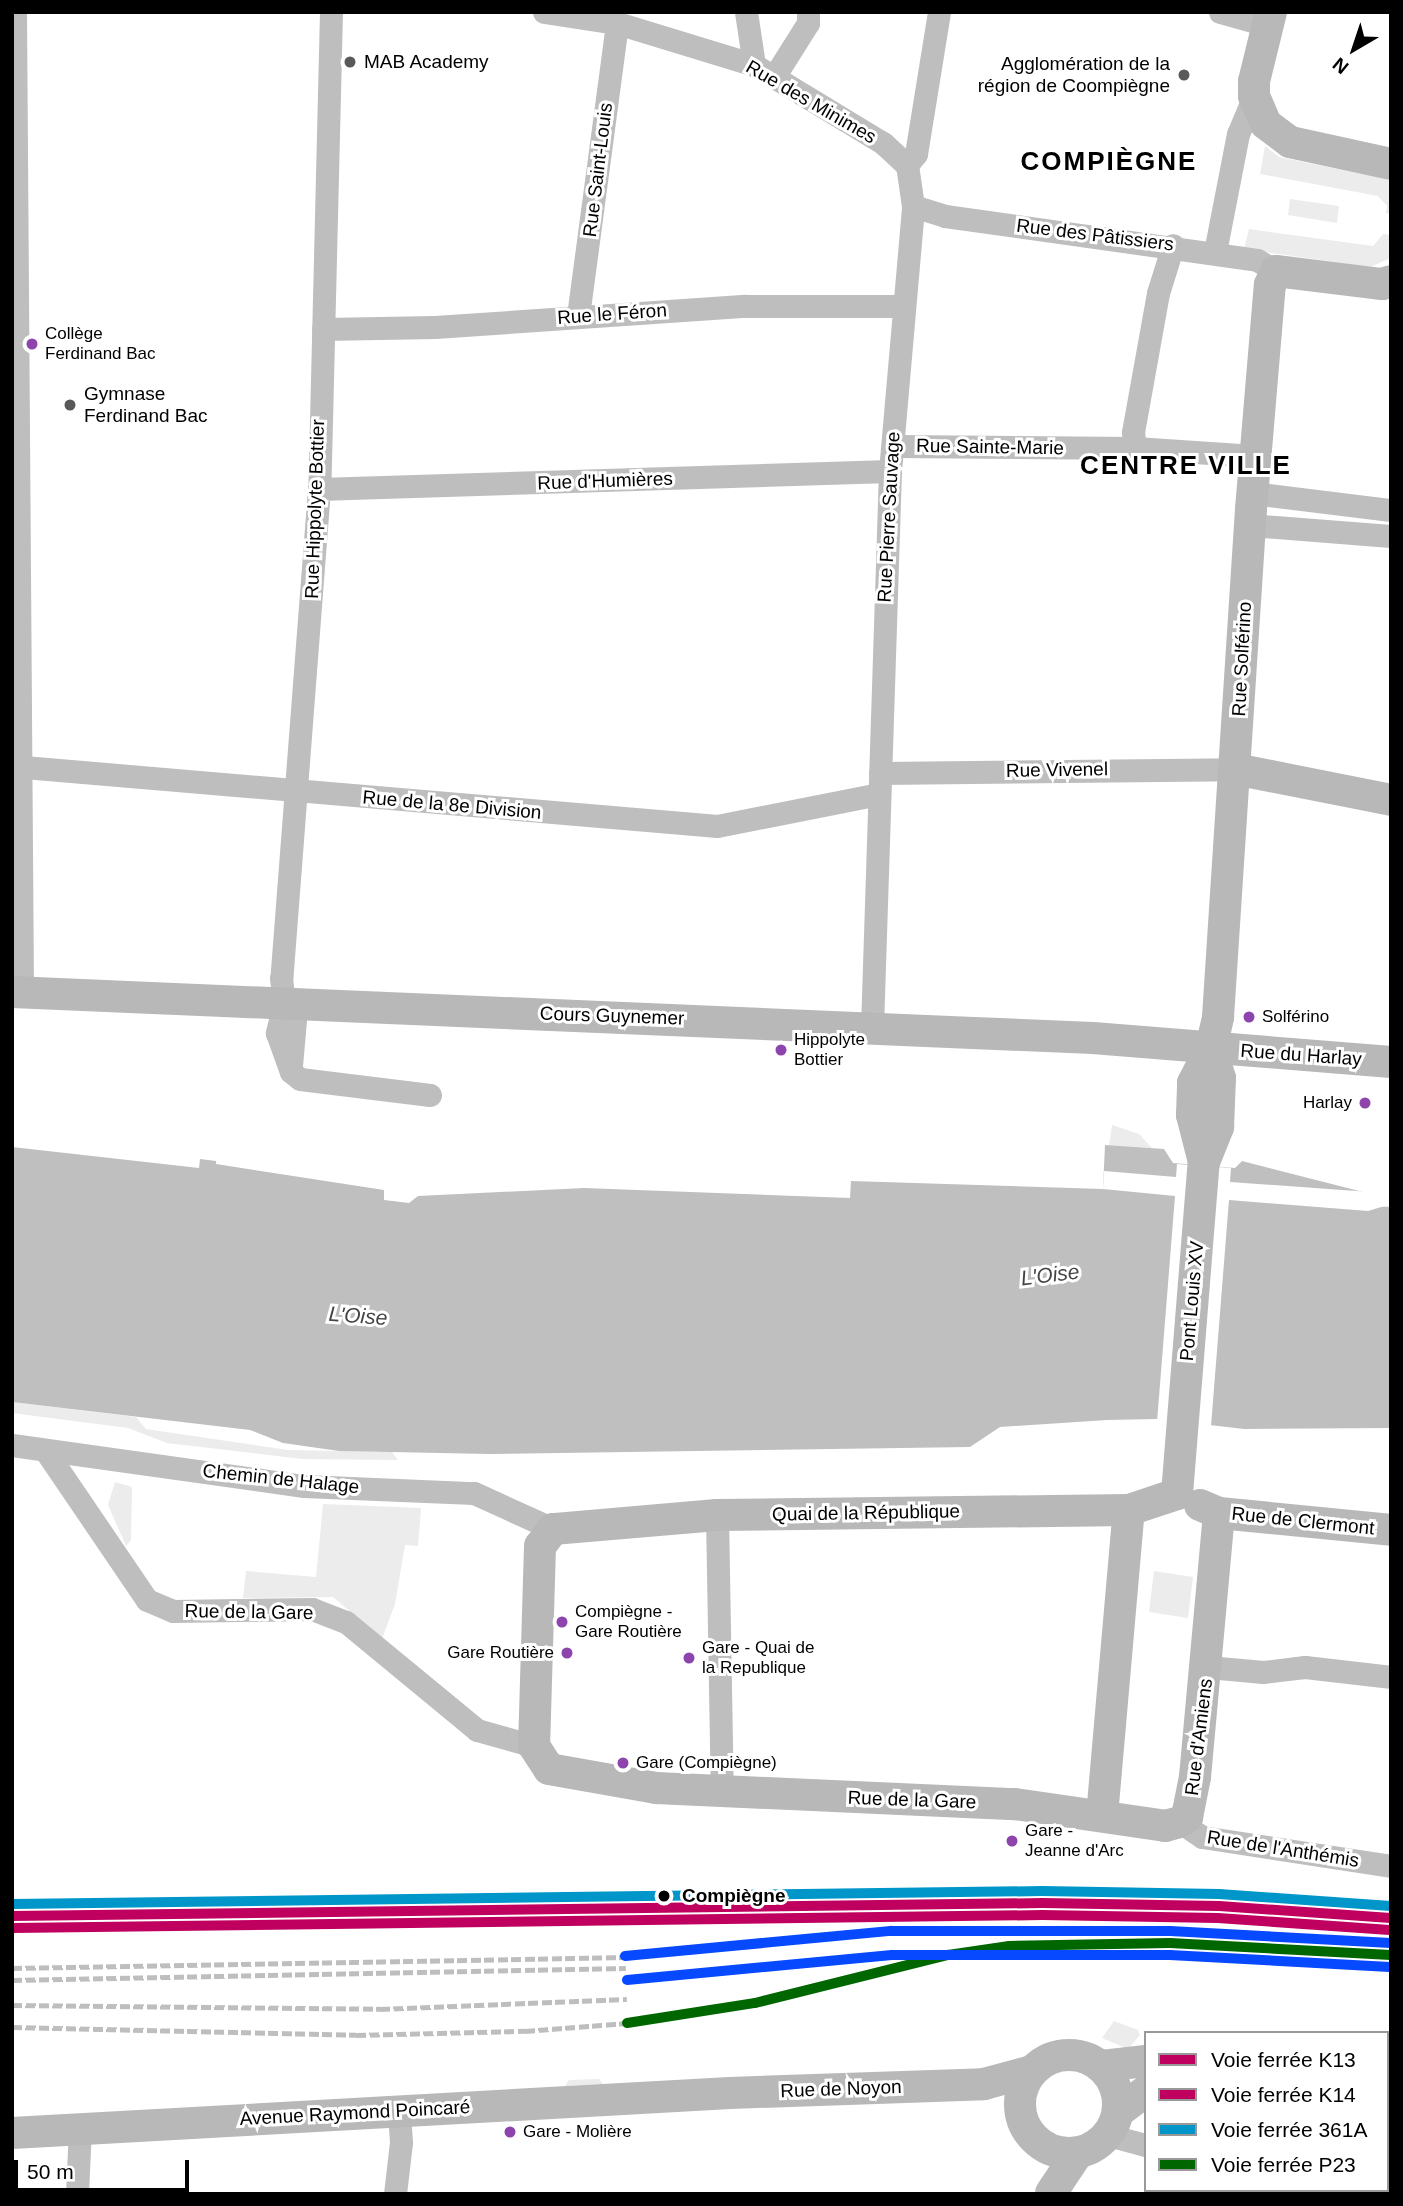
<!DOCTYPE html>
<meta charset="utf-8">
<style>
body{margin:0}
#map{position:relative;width:1403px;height:2206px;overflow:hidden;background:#fff;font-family:Helvetica,sans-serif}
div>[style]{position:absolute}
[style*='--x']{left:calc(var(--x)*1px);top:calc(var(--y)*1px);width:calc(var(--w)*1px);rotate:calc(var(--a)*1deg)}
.green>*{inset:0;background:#ececec}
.water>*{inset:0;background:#bfbfbf}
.pier>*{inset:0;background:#fff}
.street>*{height:23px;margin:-11.5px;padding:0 11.5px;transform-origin:11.5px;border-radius:11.5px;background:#bebebe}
.secondary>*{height:32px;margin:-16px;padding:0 16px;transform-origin:16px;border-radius:16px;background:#b8b8b8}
.secondary>.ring{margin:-16px;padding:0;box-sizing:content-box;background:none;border:32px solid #b8b8b8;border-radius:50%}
.rail>*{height:5px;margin-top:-2.5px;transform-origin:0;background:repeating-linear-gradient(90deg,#bebebe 0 10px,transparent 0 13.5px)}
.rail-1>*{height:10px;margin:-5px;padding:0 5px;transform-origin:5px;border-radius:5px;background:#bf005f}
.rail-2>*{height:10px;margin:-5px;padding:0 5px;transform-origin:5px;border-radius:5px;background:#bf005f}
.rail-3>*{height:10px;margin:-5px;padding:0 5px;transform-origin:5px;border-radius:5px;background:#0096ca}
.rail-4>*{height:10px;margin:-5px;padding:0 5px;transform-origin:5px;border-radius:5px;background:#060}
.rail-5>*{height:10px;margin:-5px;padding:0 5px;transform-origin:5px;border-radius:5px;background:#0749ff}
.rail-6>*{height:10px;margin:-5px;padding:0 5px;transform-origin:5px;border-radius:5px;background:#0749ff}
.dots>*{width:19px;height:19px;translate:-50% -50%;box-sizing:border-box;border:4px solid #fff;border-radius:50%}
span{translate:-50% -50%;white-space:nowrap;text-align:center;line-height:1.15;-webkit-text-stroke:6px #fff;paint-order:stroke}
.bus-label{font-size:17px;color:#000}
.left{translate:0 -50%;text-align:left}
.right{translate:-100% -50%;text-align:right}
.poi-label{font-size:19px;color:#000}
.street-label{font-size:19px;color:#000}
.stop-label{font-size:19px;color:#000;font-weight:700}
.water-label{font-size:21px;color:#444;font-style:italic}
.district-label{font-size:26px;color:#000;font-weight:700;letter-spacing:2px}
.frame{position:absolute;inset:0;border:14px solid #000;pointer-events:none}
.legend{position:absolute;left:1144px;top:2031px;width:245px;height:161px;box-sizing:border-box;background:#fff;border:2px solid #999;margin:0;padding:9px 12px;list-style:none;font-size:21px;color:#000}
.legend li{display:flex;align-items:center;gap:14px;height:35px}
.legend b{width:35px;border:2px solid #999}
.north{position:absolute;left:1319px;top:14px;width:70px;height:70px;-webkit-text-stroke:5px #fff;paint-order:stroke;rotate:219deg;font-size:19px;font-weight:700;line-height:28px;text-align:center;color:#000}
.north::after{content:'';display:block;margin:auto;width:24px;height:32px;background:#000;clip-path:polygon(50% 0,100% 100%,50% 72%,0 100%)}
.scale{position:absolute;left:14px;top:2160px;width:175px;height:32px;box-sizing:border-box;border:4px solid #000;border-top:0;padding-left:9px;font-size:21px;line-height:24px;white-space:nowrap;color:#000;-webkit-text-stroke:5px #fff;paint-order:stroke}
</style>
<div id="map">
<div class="green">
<i style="clip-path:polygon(1265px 146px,1279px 157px,1386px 179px,1391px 182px,1391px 214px,1386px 213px,1387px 206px,1378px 196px,1260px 174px)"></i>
<i style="clip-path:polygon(1290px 199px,1339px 206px,1337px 223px,1288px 215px)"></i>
<i style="clip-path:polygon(1249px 229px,1373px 246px,1383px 234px,1391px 235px,1391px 258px,1370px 267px,1244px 249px)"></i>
<i style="clip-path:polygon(1112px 1125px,1139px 1134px,1152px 1148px,1109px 1146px)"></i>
<i style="clip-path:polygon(12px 1402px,136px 1417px,146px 1429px,288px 1450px,392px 1452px,398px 1460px,302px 1459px,167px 1443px,128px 1428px,12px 1413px)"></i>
<i style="clip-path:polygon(115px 1482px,132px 1487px,131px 1540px,126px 1546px,108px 1505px)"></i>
<i style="clip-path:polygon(323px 1504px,421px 1508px,418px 1546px,405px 1545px,395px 1604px,382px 1639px,333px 1597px,243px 1598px,246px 1571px,316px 1577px)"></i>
<i style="clip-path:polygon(1154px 1571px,1193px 1577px,1188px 1618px,1149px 1612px)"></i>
<i style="clip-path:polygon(1114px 2021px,1138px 2030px,1140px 2035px,1128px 2049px,1102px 2038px)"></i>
<i style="clip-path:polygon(599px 2079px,603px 2084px,565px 2086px,569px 2080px)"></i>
</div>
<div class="water">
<i style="clip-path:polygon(1105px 1145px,1164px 1149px,1173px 1163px,1235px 1168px,1242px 1161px,1367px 1193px,1374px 1206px,1391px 1207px,1391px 1428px,1244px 1429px,1158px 1419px,1107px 1420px,1000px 1427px,970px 1447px,490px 1454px,339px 1451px,283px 1443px,250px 1430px,12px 1402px,12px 1147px,199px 1168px,200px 1159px,216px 1161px,216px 1164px,384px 1190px,384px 1200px,409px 1203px,418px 1196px,584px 1188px,850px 1198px,851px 1181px,1103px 1189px)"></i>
</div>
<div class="pier">
<i style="clip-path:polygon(1177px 1164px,1231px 1168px,1230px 1182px,1370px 1192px,1375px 1203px,1391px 1204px,1368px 1211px,1229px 1200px,1211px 1426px,1157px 1422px,1175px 1196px,1103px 1189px,1104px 1171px,1176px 1177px)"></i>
</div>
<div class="street">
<i style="--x:15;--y:12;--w:981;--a:89.59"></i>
<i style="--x:331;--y:12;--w:477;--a:91.4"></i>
<i style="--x:319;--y:489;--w:490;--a:94.4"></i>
<i style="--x:281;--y:978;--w:26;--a:83"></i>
<i style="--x:284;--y:1004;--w:30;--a:104"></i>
<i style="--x:277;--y:1033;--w:41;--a:70.3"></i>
<i style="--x:291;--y:1072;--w:11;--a:38"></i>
<i style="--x:300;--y:1079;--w:131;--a:7"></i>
<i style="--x:544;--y:12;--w:74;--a:8.6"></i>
<i style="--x:617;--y:23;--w:143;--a:17"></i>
<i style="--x:754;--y:65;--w:151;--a:31.2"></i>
<i style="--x:883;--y:143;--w:33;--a:43"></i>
<i style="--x:746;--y:12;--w:54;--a:81.4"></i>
<i style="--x:1220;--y:12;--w:49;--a:15.5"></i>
<i style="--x:774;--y:77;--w:64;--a:-57.8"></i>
<i style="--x:808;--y:23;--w:11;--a:-90"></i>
<i style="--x:913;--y:206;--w:34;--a:17"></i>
<i style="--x:945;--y:216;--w:315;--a:8"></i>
<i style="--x:1257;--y:260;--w:22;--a:30"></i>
<i style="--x:1215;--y:252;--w:120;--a:-79"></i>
<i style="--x:1238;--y:134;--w:41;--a:-67.2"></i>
<i style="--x:578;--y:316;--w:296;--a:-82.4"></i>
<i style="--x:323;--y:329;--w:112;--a:-1"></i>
<i style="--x:435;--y:327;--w:311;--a:-3.9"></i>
<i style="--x:745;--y:306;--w:157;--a:0"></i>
<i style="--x:893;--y:446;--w:242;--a:0.5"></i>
<i style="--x:1135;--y:448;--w:120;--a:3.8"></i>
<i style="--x:1135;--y:448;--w:16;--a:-97"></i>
<i style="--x:1133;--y:432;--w:141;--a:-79.8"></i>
<i style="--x:1158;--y:293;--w:50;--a:-72.6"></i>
<i style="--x:319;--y:489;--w:571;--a:-1.81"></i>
<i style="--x:1252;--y:493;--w:140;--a:7"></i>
<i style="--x:1250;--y:525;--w:141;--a:4.5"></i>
<i style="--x:12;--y:766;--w:708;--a:4.86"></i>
<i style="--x:717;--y:826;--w:165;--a:-11.2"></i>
<i style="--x:880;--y:773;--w:355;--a:-0.6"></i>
<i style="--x:284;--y:1004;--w:19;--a:55"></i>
<i style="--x:295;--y:1020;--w:46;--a:95"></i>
<i style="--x:872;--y:1028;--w:557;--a:-88.15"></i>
<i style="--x:890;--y:471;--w:266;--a:-85"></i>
<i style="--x:913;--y:206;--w:41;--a:-98.3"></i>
<i style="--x:907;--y:165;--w:14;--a:-51"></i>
<i style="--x:916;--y:154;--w:144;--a:-80.8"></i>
<i style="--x:12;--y:1445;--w:295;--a:8"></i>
<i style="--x:304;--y:1486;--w:170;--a:2.4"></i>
<i style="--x:474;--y:1493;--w:87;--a:24.5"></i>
<i style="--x:45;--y:1450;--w:181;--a:55.8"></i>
<i style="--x:147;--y:1600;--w:28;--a:23"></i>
<i style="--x:173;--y:1611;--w:139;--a:-0.8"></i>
<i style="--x:312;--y:1609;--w:36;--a:21"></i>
<i style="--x:346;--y:1622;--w:170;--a:39.5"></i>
<i style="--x:477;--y:1730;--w:59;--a:15.7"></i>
<i style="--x:717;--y:1515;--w:278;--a:89"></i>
<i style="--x:1208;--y:1667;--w:55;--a:5.2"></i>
<i style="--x:1263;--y:1672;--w:42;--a:-6.8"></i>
<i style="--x:1305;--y:1667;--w:87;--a:6.6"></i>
<i style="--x:1180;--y:1822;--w:27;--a:34"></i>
<i style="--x:1202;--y:1837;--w:191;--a:8.7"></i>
<i style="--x:1108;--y:2135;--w:39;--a:15"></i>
<i style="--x:1387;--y:2187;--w:4;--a:14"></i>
<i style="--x:77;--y:2194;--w:65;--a:-87.4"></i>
<i style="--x:395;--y:2194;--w:52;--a:-83.4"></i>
<i style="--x:401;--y:2142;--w:31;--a:-94"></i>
</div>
<div class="secondary">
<i style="--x:1271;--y:12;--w:71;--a:103.8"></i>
<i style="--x:1254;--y:81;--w:15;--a:90"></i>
<i style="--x:1254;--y:96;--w:30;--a:67"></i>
<i style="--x:1266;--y:124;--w:30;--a:37"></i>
<i style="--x:1290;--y:142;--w:103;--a:12.3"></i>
<i style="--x:1235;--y:769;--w:159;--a:11.2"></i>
<i style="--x:12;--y:992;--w:1082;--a:2.44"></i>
<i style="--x:1093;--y:1038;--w:299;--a:4.6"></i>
<i style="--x:1204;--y:1162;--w:49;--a:-104.3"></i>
<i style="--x:1192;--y:1115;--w:32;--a:-88"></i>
<i style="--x:1193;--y:1083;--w:39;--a:-63"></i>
<i style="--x:1211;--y:1048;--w:32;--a:-77"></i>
<i style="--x:1218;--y:1017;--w:509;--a:-86.28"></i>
<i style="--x:1251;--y:509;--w:225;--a:-85.2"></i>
<i style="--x:1270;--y:285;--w:15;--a:-67"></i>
<i style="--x:1276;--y:271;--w:107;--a:7"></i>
<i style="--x:1382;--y:284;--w:9;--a:-18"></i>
<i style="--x:1177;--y:1494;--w:51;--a:161.6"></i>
<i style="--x:1129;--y:1510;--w:412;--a:179.3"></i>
<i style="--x:717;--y:1515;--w:165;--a:175.1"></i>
<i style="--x:553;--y:1529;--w:21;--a:127"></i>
<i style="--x:540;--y:1546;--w:200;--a:91.7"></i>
<i style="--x:534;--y:1746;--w:27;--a:57"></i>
<i style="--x:549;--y:1769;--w:109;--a:10.1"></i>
<i style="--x:656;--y:1788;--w:359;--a:2.6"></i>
<i style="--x:1015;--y:1804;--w:152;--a:8.3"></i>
<i style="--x:1165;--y:1826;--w:16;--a:-15"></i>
<i style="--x:1180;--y:1822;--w:9;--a:-36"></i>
<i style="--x:1187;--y:1817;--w:41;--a:-78.7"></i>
<i style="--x:1195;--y:1777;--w:265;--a:-84.8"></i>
<i style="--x:1177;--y:1494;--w:333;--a:-85.4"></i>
<i style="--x:1204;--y:1162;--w:38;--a:-68"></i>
<i style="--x:1218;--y:1127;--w:49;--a:-87.7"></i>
<i style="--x:1220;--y:1078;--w:31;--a:-107"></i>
<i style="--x:1200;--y:1505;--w:21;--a:23"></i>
<i style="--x:1219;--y:1513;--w:173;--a:5.6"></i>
<i style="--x:1102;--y:1816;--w:307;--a:-85"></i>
<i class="ring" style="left:1020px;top:2055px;width:66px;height:66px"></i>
<i style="--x:1102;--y:2066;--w:44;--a:-6.5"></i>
<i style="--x:1118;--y:2112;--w:35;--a:-37"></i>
<i style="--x:1387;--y:2118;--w:4;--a:14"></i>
<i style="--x:12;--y:2133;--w:719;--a:-3.19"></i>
<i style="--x:730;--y:2093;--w:254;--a:-2"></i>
<i style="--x:984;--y:2084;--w:50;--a:-15.2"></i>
<i style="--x:1051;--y:2193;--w:47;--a:-56.3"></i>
</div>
<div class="rail">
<i style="--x:12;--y:1968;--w:615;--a:-1.02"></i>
<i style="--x:12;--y:1980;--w:614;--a:-1.12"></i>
<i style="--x:12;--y:2005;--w:368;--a:0.6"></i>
<i style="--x:380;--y:2009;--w:247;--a:-2.3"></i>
<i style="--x:12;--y:2027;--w:344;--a:1.3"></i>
<i style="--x:356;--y:2035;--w:169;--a:-1.4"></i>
<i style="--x:525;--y:2031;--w:102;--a:-4.5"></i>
</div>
<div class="rail-1">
<i style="--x:12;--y:1916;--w:1030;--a:-0.72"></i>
<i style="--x:1042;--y:1903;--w:177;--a:1"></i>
<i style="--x:1219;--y:1906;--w:172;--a:4"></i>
</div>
<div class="rail-2">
<i style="--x:12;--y:1928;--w:1030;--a:-0.72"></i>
<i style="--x:1042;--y:1915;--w:176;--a:1"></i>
<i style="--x:1218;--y:1918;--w:172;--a:4"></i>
</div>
<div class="rail-3">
<i style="--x:12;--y:1904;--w:1030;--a:-0.72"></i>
<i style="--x:1042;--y:1891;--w:177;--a:1"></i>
<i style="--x:1219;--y:1894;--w:172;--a:4"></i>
</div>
<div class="rail-4">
<i style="--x:627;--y:2023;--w:130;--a:-8.9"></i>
<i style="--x:755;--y:2003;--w:199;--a:-14"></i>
<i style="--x:948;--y:1955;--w:62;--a:-8.4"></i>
<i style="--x:1009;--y:1946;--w:161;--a:-1.1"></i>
<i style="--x:1170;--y:1943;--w:221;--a:3.1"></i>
</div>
<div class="rail-5">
<i style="--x:627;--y:1980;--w:266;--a:-5.4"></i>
<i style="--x:892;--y:1955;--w:278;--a:0"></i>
<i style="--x:1170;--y:1955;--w:220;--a:3.1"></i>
</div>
<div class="rail-6">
<i style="--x:625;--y:1956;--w:267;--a:-5.4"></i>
<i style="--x:891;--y:1931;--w:279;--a:0"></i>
<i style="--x:1170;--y:1931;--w:221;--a:3.1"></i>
</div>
<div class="dots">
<i style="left:350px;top:62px;background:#595959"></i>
<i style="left:1184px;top:75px;background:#595959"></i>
<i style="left:32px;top:344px;background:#8e44ad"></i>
<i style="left:70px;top:405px;background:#595959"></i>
<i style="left:1249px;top:1017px;background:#8e44ad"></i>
<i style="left:781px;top:1050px;background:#8e44ad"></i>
<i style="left:1365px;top:1103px;background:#8e44ad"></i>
<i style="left:562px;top:1622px;background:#8e44ad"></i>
<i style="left:567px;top:1653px;background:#8e44ad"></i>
<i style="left:689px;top:1658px;background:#8e44ad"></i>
<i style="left:623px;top:1763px;background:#8e44ad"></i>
<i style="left:1012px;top:1841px;background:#8e44ad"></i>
<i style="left:664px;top:1896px;background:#000"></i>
<i style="left:510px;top:2132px;background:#8e44ad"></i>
</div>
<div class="bus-label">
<span class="left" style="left:45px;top:344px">Collège<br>Ferdinand Bac</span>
<span class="left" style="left:1262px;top:1017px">Solférino</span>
<span class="left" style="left:794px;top:1050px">Hippolyte<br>Bottier</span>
<span class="right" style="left:1352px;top:1103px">Harlay</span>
<span class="left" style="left:575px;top:1622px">Compiègne -<br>Gare Routière</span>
<span class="left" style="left:702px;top:1658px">Gare - Quai de<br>la Republique</span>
<span class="right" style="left:554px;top:1653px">Gare Routière</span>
<span class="left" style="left:636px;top:1763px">Gare (Compiègne)</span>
<span class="left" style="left:1025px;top:1841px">Gare -<br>Jeanne d'Arc</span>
<span class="left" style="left:523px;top:2132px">Gare - Molière</span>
</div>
<div class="poi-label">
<span class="left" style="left:364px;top:62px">MAB Academy</span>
<span class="right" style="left:1170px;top:75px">Agglomération de la<br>région de Coompiègne</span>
<span class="left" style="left:84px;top:405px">Gymnase<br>Ferdinand Bac</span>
</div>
<div class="street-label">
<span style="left:811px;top:102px;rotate:30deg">Rue des Minimes</span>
<span style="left:598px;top:170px;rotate:-83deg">Rue Saint-Louis</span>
<span style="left:1095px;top:235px;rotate:7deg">Rue des Pâtissiers</span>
<span style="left:612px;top:314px;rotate:-4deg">Rue le Féron</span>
<span style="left:990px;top:447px;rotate:1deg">Rue Sainte-Marie</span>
<span style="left:605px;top:481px;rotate:-2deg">Rue d'Humières</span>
<span style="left:315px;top:509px;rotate:-88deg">Rue Hippolyte Bottier</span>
<span style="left:889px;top:517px;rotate:-87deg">Rue Pierre Sauvage</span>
<span style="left:1242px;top:659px;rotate:-87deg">Rue Solférino</span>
<span style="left:1057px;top:770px;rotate:-1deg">Rue Vivenel</span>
<span style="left:452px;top:805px;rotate:5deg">Rue de la 8e Division</span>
<span style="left:612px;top:1016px;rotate:2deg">Cours Guynemer</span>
<span style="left:1301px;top:1055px;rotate:4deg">Rue du Harlay</span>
<span style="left:1192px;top:1301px;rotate:-85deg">Pont Louis XV</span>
<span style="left:281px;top:1479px;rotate:6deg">Chemin de Halage</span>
<span style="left:866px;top:1513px;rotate:-1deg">Quai de la République</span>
<span style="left:1303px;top:1521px;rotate:6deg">Rue de Clermont</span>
<span style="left:249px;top:1612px;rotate:1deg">Rue de la Gare</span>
<span style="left:1199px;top:1737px;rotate:-83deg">Rue d'Amiens</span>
<span style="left:912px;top:1800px;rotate:2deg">Rue de la Gare</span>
<span style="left:1283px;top:1849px;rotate:9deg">Rue de l'Anthémis</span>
<span style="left:841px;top:2089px;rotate:-2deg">Rue de Noyon</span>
<span style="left:355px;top:2113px;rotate:-3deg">Avenue Raymond Poincaré</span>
</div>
<div class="stop-label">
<span class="left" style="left:682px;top:1896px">Compiègne</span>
</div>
<div class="water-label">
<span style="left:1050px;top:1275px;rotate:-7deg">L'Oise</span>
<span style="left:358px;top:1316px;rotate:4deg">L'Oise</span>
</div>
<div class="district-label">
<span style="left:1109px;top:162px">COMPIÈGNE</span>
<span style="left:1186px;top:466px">CENTRE VILLE</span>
</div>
<div class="frame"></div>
<ul class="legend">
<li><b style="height:9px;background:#bf005f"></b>Voie ferrée K13</li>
<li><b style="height:9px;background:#bf005f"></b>Voie ferrée K14</li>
<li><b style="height:9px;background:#0096ca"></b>Voie ferrée 361A</li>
<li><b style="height:9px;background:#060"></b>Voie ferrée P23</li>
</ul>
<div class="north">N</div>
<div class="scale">50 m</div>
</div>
